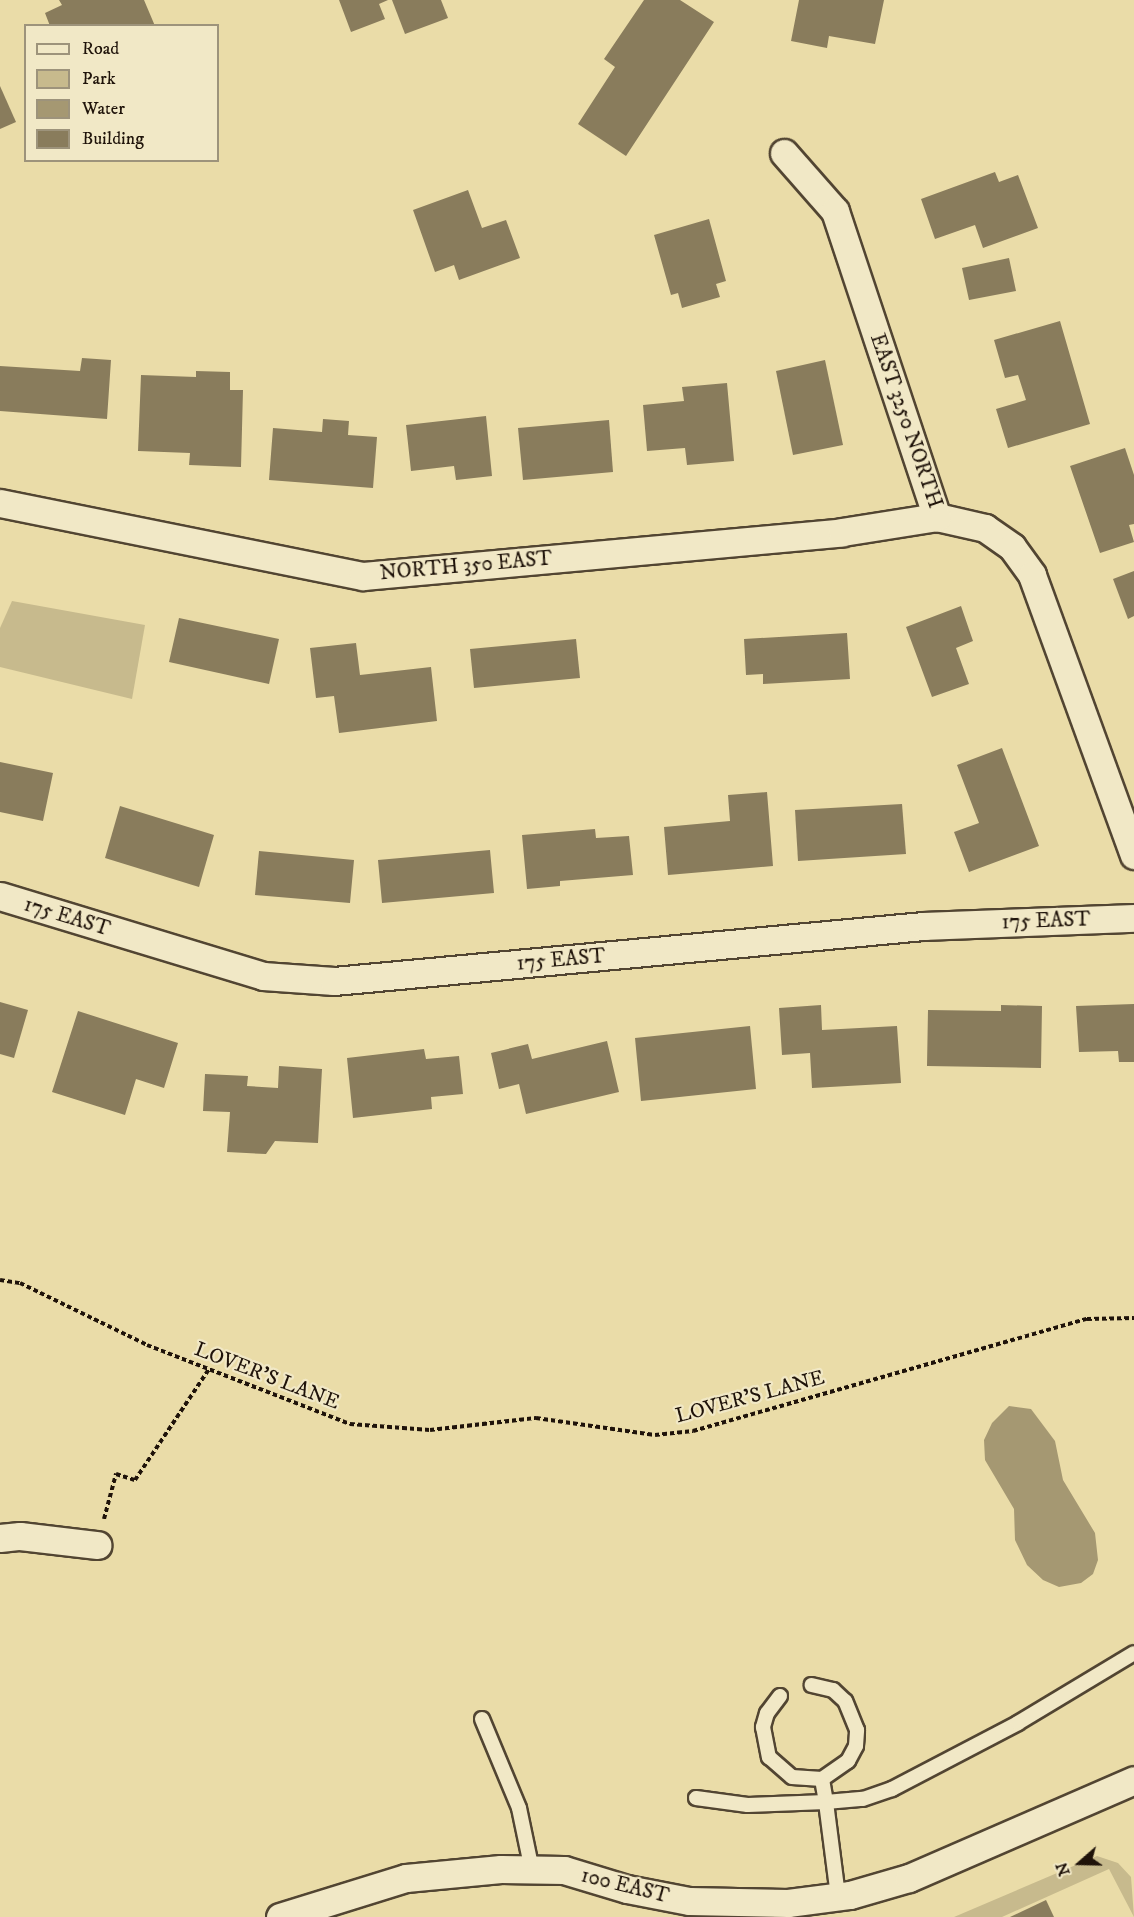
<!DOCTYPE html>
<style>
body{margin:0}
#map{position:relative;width:1134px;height:1917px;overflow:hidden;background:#eadca8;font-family:"IM FELL DW Pica",serif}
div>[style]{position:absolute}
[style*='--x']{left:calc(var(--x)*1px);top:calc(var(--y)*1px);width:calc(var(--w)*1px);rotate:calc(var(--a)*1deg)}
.green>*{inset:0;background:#c7ba8d}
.water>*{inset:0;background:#a59872}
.building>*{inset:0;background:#897c5c}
.path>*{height:4px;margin-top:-2px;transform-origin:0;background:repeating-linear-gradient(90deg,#1f130a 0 4.5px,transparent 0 7.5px)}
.roads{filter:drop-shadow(2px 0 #524532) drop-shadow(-2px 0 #524532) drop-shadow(0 2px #524532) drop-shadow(0 -2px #524532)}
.service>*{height:14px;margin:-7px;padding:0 7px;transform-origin:7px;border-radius:7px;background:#f1e8c6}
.minor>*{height:27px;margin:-13.5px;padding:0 13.5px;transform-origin:13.5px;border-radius:13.5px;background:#f1e8c6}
span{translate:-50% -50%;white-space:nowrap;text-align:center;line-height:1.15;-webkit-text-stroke:4.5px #f1e8c6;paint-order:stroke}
.street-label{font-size:21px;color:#1f130a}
.legend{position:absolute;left:24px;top:24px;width:195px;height:138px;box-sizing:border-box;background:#f1e8c6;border:2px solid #9d937b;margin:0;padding:8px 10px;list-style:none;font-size:18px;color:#1f130a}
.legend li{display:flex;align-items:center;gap:12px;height:30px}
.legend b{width:30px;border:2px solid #9d937b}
.north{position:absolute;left:1050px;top:1833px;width:60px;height:60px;-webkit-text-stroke:4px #f1e8c6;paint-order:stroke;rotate:250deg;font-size:16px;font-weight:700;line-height:24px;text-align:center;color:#1f130a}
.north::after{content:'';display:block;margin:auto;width:21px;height:27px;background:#1f130a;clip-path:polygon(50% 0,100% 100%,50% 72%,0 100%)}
</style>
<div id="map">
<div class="green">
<i style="clip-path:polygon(12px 601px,145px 625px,132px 699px,0 667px,0 628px)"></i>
<i style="clip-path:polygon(1097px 1856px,1118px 1863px,1131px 1877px,1134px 1917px,1109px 1869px,1002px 1917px,954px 1917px)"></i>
</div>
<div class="water">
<i style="clip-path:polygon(1009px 1406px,1031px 1409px,1055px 1441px,1063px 1480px,1095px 1533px,1098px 1560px,1093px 1574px,1081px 1583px,1059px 1587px,1043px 1580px,1027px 1565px,1015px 1540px,1014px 1509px,985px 1460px,984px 1440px,992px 1423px)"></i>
</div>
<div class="building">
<i style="clip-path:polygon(59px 0,144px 0,155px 26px,50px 26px,45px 13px,62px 5px)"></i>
<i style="clip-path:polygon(339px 0,388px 0,379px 4px,385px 19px,351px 32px)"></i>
<i style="clip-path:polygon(392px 0,441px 0,448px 18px,405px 34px)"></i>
<i style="clip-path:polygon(644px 0,680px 0,714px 22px,626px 156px,578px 124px,615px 67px,604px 59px)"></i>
<i style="clip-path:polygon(799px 0,884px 0,875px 44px,829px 36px,827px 48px,791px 41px)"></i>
<i style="clip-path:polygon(0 86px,16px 122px,0 129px)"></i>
<i style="clip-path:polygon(995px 172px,999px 182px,1018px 175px,1038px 228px,983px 248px,975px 225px,935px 239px,921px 199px)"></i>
<i style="clip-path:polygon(468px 190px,482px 228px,506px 220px,520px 258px,459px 280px,454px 265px,435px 272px,413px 210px)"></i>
<i style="clip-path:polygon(709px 219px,726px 281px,716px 284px,720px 297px,682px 308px,678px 293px,671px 295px,654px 235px)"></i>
<i style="clip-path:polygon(1009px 258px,1016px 291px,969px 300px,962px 268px)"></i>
<i style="clip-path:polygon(1060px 321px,1090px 424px,1008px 448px,996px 409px,1026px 400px,1018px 375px,1005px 378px,994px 340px)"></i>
<i style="clip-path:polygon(82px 358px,111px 360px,107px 419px,0 411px,0 366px,80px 371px)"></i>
<i style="clip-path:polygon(825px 360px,843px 445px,793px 455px,776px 371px)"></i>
<i style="clip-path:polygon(196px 371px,230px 372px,230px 390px,243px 390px,241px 467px,189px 465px,190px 453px,138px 451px,141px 375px,196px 377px)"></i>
<i style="clip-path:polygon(727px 383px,734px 461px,687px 465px,685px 448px,647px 451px,643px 405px,684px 401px,682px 387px)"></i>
<i style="clip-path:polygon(486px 416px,492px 476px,456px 480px,454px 466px,411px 471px,406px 425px)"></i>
<i style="clip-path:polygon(323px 419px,349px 421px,348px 435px,377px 437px,373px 488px,269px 480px,273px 428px,322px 432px)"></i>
<i style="clip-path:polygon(609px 420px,613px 472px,523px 480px,518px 428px)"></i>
<i style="clip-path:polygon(1125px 448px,1134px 475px,1134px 524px,1129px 525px,1134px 542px,1100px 553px,1070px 466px)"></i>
<i style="clip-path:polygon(1134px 571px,1134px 616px,1128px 619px,1113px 579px)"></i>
<i style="clip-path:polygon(961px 606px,973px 641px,956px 648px,969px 684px,932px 697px,906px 627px)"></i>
<i style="clip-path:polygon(179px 618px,279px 639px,269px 684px,169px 662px)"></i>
<i style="clip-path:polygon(847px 633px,850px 679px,763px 684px,763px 674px,746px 675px,744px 639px)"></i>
<i style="clip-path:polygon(576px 639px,580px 678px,474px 688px,470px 649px)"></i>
<i style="clip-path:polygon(356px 643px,360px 675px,431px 667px,437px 721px,339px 733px,334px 696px,316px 698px,310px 648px)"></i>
<i style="clip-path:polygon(1002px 748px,1039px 846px,969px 872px,954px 832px,979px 823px,957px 765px)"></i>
<i style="clip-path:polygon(0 762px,53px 773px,43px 821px,0 812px)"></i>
<i style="clip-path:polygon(767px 792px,773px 866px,668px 875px,664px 827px,730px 821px,728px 795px)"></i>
<i style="clip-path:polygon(902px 804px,906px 854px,798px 861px,795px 810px)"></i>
<i style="clip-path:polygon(120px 806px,214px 835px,199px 887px,105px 858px)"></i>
<i style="clip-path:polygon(595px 829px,596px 838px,629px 836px,633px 875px,560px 881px,560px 886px,527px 889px,522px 835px)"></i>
<i style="clip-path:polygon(490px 850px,494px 893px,382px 903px,378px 860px)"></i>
<i style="clip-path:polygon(259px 851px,354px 860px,350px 903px,255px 895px)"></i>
<i style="clip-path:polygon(0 1002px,28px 1010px,14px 1058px,0 1054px)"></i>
<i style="clip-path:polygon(1134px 1004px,1134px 1062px,1119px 1062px,1118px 1051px,1079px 1052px,1076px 1006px)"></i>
<i style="clip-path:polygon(821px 1005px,822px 1030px,897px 1026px,901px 1083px,812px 1088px,810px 1053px,782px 1055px,779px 1008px)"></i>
<i style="clip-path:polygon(1001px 1005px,1042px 1006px,1041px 1068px,927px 1066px,928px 1010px,1001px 1011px)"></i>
<i style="clip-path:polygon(78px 1011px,178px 1043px,164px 1088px,136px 1079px,125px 1115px,52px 1092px)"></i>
<i style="clip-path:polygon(750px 1026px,756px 1089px,641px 1101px,635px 1038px)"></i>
<i style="clip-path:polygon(607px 1041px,619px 1092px,526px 1114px,519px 1084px,499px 1089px,491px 1053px,528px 1044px,532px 1059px)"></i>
<i style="clip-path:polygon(424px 1049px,426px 1059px,459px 1056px,463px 1094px,431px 1097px,432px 1109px,353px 1118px,347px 1058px)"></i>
<i style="clip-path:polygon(279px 1066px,322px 1069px,318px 1143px,275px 1141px,266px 1154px,227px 1152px,230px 1112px,203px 1111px,205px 1074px,248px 1076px,247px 1086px,278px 1088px)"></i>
<i style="clip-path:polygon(1046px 1900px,1054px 1917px,1010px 1917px)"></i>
</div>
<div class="path">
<i style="--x:0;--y:1280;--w:20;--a:9"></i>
<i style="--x:20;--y:1283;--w:141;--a:26"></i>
<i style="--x:147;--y:1345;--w:218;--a:21.3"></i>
<i style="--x:350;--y:1424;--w:80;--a:4.3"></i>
<i style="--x:430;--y:1430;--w:107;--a:-6.5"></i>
<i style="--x:536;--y:1418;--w:120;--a:8.1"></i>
<i style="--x:655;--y:1435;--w:38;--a:-6"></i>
<i style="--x:693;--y:1431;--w:410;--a:-15.9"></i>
<i style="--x:1087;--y:1319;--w:47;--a:-1.2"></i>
<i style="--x:104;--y:1519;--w:47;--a:-75.1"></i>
<i style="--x:116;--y:1474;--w:20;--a:18"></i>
<i style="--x:135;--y:1480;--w:133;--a:-56.3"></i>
</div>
<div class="roads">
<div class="service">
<i style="--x:780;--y:1696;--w:21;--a:127"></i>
<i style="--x:767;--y:1713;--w:15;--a:106"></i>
<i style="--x:763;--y:1727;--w:31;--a:79"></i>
<i style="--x:769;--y:1757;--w:30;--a:41"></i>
<i style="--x:792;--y:1777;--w:30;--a:4"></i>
<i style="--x:822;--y:1779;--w:32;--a:-35"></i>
<i style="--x:848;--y:1761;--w:17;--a:-62"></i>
<i style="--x:856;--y:1746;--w:16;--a:-86"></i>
<i style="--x:857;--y:1730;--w:31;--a:-112"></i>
<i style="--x:845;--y:1701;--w:16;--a:-137"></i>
<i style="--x:833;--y:1690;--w:22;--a:-167"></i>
<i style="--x:482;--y:1719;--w:96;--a:67.4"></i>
<i style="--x:519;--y:1808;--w:63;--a:78.2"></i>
<i style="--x:696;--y:1798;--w:52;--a:7.7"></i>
<i style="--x:748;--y:1805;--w:78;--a:-2.2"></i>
<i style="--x:826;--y:1802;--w:23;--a:-100"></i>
<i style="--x:838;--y:1896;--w:95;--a:-97.3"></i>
<i style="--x:826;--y:1802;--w:37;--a:-5"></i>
<i style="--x:863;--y:1799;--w:31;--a:-19"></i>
<i style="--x:892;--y:1789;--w:142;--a:-27.6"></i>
<i style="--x:1018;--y:1723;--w:135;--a:-31.1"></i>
</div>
<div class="minor">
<i style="--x:784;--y:153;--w:77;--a:48.7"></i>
<i style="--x:835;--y:211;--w:323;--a:71.6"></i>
<i style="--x:937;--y:517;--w:49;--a:12.9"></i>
<i style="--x:985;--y:528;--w:33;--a:35"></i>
<i style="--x:1012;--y:547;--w:34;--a:54"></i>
<i style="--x:1032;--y:575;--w:298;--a:70"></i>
<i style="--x:0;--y:503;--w:370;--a:11.4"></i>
<i style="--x:363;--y:576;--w:481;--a:-5.2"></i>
<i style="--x:842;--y:532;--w:96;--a:-9"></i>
<i style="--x:0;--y:896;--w:275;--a:16.9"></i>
<i style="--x:263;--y:976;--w:71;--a:4"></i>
<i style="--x:334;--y:981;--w:592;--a:-5.33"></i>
<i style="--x:923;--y:926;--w:211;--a:-2.2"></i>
<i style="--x:0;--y:1538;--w:20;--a:-6"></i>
<i style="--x:20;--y:1536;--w:78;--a:6.7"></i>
<i style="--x:280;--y:1917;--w:132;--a:-17.2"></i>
<i style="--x:406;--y:1878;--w:95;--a:-5.4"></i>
<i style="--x:501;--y:1869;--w:63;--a:0.9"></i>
<i style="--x:564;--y:1870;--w:66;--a:16.8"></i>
<i style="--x:627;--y:1889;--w:63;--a:11"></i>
<i style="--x:689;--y:1901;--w:99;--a:1.2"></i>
<i style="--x:788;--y:1903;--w:63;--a:-7.4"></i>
<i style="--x:850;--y:1895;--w:61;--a:-16.1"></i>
<i style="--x:909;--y:1878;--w:245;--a:-23.5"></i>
</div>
</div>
<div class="street-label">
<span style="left:906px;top:421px;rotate:71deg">EAST 3250 NORTH</span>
<span style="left:466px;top:566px;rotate:-5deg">NORTH 350 EAST</span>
<span style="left:67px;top:917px;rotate:17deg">175 EAST</span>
<span style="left:1046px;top:921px;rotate:-2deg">175 EAST</span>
<span style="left:561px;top:960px;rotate:-5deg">175 EAST</span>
<span style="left:267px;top:1376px;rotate:21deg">LOVER'S LANE</span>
<span style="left:750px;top:1397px;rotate:-15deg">LOVER'S LANE</span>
<span style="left:625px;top:1886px;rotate:14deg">100 EAST</span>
</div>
<ul class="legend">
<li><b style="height:8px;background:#f1e8c6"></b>Road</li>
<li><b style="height:16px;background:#c7ba8d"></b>Park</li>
<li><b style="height:16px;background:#a59872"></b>Water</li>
<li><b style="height:16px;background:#897c5c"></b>Building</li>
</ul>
<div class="north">N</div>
</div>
